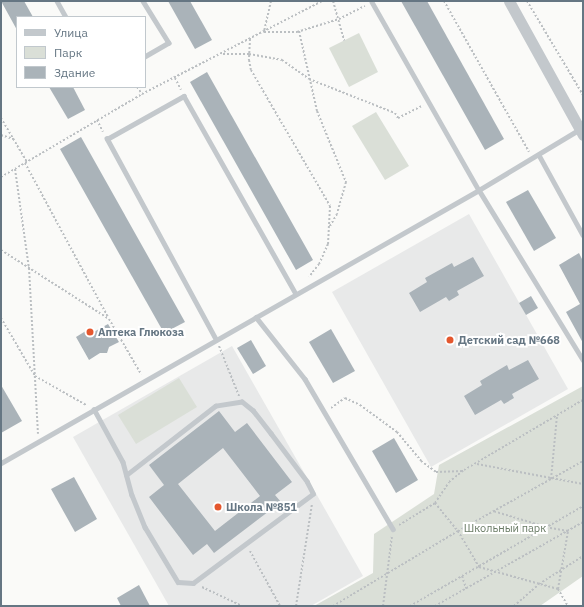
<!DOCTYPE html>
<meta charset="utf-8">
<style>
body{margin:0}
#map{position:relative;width:584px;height:607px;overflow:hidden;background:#fafaf8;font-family:"IBM Plex Sans",sans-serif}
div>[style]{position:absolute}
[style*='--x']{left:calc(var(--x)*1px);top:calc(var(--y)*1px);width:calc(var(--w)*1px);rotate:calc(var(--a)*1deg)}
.built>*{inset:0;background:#e8e9e9}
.green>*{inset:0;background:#dadfd7}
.building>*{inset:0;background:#aab3b9}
.path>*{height:2px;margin-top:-1px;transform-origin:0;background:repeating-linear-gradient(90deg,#bbbfc2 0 2px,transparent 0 4px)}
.service>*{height:4.5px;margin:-2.25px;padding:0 2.25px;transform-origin:2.25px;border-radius:2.25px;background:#c3c8cc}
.tertiary>*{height:11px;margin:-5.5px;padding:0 5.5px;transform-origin:5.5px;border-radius:5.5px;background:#c3c8cc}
.dots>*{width:11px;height:11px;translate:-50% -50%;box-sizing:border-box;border:2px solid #fff;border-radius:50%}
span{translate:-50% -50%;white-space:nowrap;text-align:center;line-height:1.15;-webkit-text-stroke:4px #fff;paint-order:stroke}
.poi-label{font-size:11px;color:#657683;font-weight:700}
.left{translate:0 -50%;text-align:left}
.park-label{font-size:11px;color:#687a64}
.frame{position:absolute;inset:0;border:2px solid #657683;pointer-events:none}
.legend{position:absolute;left:16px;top:16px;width:130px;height:72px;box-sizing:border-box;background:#fff;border:1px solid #c1c8cd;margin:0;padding:5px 7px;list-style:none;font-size:12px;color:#657683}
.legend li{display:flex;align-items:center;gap:8px;height:20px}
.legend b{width:20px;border:1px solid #c1c8cd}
</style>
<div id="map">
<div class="built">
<i style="clip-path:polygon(469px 214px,568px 389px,431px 467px,332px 292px)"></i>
<i style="clip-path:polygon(232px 346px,363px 576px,311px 606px,169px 606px,73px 437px)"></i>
</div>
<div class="green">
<i style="clip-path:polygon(359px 33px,378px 72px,349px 87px,329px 48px)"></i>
<i style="clip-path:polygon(376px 112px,409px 166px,385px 180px,352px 126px)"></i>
<i style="clip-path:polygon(179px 378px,197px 407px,136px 444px,118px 415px)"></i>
<i style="clip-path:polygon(583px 386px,583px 576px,540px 606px,314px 606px,373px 573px,374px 534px,434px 494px,439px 465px)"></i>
</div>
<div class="building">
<i style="clip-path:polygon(1px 1px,24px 1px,33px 17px,17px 17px,17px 30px)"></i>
<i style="clip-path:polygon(168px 1px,190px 1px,212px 40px,195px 49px)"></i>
<i style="clip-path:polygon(401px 1px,427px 1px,504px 139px,485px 150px)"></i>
<i style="clip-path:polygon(207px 72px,313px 260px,296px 270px,190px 82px)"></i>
<i style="clip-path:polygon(49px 87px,73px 87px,85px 110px,68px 119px)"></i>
<i style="clip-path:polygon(81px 137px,185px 322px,164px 333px,60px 149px)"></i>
<i style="clip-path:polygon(528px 190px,556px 238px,534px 251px,506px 202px)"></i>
<i style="clip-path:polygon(579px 253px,583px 261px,583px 343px,566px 312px,580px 304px,559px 265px)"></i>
<i style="clip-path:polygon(473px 257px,484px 276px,457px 291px,459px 295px,449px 301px,446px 297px,420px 312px,409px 293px,427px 282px,425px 278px,452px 263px,454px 267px)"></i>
<i style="clip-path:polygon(531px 296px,538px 308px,526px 315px,519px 303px)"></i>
<i style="clip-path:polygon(108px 324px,119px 342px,109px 347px,107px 353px,100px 353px,89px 360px,76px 337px,89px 329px,92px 333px)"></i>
<i style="clip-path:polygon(331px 329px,355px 371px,333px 383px,309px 342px)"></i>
<i style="clip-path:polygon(251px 340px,266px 366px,253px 374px,237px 348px)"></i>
<i style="clip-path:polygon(528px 360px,539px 379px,512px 394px,514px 398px,504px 404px,501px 400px,475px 415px,464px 396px,482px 385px,480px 381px,507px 365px,509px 370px)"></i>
<i style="clip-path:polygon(1px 385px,22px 421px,1px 433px)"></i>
<i style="clip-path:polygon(evenodd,219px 411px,235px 432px,247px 423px,292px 482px,275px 495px,281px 502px,214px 553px,207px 544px,193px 555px,149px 497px,164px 485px,149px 465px,219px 411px,223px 448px,260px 496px,215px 531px,178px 484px,223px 448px)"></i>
<i style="clip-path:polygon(394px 438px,418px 480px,396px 493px,372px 451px)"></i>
<i style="clip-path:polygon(74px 477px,97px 519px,75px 532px,51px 489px)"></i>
<i style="clip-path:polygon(139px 585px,150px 606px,121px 606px,117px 598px)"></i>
</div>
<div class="path">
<i style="--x:271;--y:1;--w:32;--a:103"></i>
<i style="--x:264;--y:32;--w:33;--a:0"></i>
<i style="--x:297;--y:32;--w:44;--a:-17.2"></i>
<i style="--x:339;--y:19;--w:29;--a:-27"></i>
<i style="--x:333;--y:1;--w:41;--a:74.2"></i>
<i style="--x:444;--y:1;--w:173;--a:60.6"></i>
<i style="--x:527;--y:1;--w:109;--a:59.2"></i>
<i style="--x:299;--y:31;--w:82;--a:77.3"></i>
<i style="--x:317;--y:111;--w:77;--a:67.8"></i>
<i style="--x:346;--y:182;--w:33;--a:106"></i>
<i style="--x:337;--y:214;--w:16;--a:120"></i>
<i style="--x:250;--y:39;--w:21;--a:93"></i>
<i style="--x:249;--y:60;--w:10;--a:79"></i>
<i style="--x:251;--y:70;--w:157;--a:59.8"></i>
<i style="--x:330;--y:206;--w:38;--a:93"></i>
<i style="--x:328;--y:244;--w:22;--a:114"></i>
<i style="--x:319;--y:264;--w:16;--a:128"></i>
<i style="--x:223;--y:54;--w:26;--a:0"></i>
<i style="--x:249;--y:54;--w:34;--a:10"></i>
<i style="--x:282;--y:60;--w:33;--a:35"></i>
<i style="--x:309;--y:79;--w:92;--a:21.6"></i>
<i style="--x:395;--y:113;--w:6;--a:59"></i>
<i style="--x:398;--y:118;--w:28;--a:-27"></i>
<i style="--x:175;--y:78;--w:13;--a:63"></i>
<i style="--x:137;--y:87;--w:9;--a:54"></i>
<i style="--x:1;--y:118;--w:51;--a:59.4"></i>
<i style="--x:97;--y:120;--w:13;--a:63"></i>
<i style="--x:1;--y:135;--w:13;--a:18"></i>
<i style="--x:25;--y:163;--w:175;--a:61.7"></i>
<i style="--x:15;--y:169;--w:100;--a:82"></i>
<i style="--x:29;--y:268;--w:166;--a:86.9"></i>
<i style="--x:1;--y:177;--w:164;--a:-30.5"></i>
<i style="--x:142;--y:94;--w:203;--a:-27.3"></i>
<i style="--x:1;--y:250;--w:128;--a:32.6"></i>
<i style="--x:109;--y:319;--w:64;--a:59.8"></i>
<i style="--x:1;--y:318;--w:67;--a:59.6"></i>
<i style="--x:35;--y:376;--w:59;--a:29.6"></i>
<i style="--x:219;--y:346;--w:54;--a:68.2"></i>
<i style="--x:331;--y:408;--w:17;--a:-36"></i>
<i style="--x:345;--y:398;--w:17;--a:25"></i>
<i style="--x:360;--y:405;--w:46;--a:36.1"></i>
<i style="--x:397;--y:432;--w:38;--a:50"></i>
<i style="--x:421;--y:461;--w:19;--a:36"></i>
<i style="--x:436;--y:472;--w:27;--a:-2"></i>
<i style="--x:477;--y:464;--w:108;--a:10.7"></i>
<i style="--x:551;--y:479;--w:64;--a:-84.6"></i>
<i style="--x:435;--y:503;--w:36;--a:51"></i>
<i style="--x:458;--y:531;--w:42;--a:59.7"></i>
<i style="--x:479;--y:567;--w:82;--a:15.6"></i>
<i style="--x:558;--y:589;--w:59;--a:-80.2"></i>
<i style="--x:568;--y:531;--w:22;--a:-170"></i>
<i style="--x:546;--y:527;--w:55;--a:-163.2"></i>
<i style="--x:399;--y:525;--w:42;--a:-31.4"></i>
<i style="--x:435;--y:503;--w:25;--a:-56"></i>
<i style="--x:449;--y:482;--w:19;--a:-39"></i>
<i style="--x:464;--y:470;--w:138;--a:-30.5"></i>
<i style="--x:250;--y:551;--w:63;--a:61.4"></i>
<i style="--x:462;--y:576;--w:13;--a:72"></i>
<i style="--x:202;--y:587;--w:44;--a:25.4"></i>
<i style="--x:558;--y:589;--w:20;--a:60"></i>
<i style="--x:296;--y:606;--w:103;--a:-81.1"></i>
<i style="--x:333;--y:606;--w:146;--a:-31"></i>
<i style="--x:458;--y:531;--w:143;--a:-29.2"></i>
<i style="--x:383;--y:606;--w:71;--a:-82.7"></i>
<i style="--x:410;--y:606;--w:200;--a:-30"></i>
<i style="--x:435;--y:606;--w:170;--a:-29.6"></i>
<i style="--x:514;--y:606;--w:33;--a:-41"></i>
<i style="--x:539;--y:584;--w:52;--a:-32.5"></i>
</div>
<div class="service">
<i style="--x:57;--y:1;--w:18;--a:61"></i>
<i style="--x:143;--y:1;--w:49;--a:58.2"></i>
<i style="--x:169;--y:43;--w:28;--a:150"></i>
<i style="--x:372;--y:2;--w:216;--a:60.4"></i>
<i style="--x:479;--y:190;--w:199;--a:58.5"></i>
<i style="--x:539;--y:155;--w:91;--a:61.2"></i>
<i style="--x:256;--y:317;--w:79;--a:51.7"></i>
<i style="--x:305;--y:379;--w:174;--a:59.6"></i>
<i style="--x:216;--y:340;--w:229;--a:-118.5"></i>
<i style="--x:107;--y:139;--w:88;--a:-29.2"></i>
<i style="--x:184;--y:96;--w:227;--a:60.5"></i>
<i style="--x:94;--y:409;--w:60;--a:61.3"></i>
<i style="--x:123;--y:462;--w:34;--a:75"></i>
<i style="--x:132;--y:495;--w:35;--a:68"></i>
<i style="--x:145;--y:527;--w:64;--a:59"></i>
<i style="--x:178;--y:582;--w:15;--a:4"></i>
<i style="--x:193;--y:583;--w:149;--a:-36.6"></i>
<i style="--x:313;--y:494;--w:13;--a:-117"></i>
<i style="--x:307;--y:482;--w:60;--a:-126.9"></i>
<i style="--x:271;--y:434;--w:29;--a:-128"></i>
<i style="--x:253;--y:411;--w:14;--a:-141"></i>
<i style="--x:242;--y:402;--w:26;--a:171"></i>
<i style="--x:216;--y:406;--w:113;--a:142.2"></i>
<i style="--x:1;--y:463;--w:550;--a:-29.73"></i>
<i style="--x:479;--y:190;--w:118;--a:-31.1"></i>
</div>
<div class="tertiary">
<i style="--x:509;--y:1;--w:153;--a:61.1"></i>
</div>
<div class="dots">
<i style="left:90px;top:332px;background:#e4572e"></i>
<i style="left:450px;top:340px;background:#e4572e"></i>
<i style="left:218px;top:507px;background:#e4572e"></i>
</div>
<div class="poi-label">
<span class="left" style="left:98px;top:332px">Аптека Глюкоза</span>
<span class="left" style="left:458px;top:340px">Детский сад №668</span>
<span class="left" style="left:226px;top:507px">Школа №851</span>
</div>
<div class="park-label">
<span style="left:505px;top:528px">Школьный парк</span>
</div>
<div class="frame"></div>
<ul class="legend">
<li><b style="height:5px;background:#c3c8cc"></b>Улица</li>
<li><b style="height:11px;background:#dadfd7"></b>Парк</li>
<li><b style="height:11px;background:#aab3b9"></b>Здание</li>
</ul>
</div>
